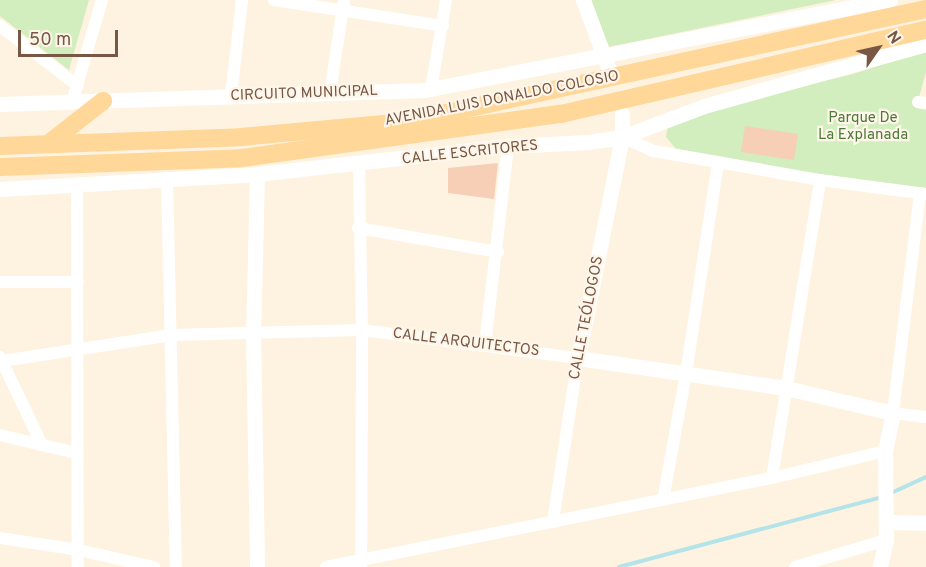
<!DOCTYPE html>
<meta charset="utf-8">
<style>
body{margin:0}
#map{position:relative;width:926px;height:567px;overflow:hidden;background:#fef3e1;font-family:Overpass,sans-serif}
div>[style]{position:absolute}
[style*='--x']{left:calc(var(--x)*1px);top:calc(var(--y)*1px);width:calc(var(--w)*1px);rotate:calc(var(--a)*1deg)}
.green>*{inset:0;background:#d2edbe}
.stream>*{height:4px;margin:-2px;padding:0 2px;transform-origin:2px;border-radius:2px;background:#b4e3ea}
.building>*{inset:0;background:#f7cfb6}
.minor>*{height:12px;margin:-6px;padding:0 6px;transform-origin:6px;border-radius:6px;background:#fff}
.tertiary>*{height:15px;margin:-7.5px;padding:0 7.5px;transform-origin:7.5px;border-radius:7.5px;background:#fff}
.primary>*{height:18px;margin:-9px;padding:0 9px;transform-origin:9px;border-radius:9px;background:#ffd798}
span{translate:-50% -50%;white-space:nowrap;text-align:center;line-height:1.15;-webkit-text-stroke:4.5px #fff6ea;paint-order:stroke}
.street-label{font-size:15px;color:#785745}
.park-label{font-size:15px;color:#4d7a3a}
.north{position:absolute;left:848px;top:18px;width:60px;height:60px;-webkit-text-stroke:4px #fff6ea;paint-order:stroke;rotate:56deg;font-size:16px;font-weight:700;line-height:24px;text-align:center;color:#785745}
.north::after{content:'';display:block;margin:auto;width:21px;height:27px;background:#785745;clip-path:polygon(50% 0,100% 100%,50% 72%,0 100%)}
.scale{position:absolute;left:18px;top:30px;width:100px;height:27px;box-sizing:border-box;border:3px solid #785745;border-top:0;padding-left:8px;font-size:18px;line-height:21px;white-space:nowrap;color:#785745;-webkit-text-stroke:4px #fff6ea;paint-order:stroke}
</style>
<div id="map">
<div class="green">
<i style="clip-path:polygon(0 0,89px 0,69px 70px,0 16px)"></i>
<i style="clip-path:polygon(591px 0,836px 0,609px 47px)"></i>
<i style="clip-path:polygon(926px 50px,926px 72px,916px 108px,926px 110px,926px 192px,797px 173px,676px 149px,666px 137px,668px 125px,719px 107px,853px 74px)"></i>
</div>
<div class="stream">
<i style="--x:889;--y:494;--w:41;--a:-24.7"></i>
<i style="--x:619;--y:567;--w:272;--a:-14.9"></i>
</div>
<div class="building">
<i style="clip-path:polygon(745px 126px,798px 134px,794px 160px,741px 152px)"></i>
<i style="clip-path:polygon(498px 163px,494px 199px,448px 193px,448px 168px)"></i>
</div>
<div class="minor">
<i style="--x:274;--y:0;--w:171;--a:8.7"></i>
<i style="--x:0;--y:26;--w:98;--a:37.6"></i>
<i style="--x:431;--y:89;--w:90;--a:-80.4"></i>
<i style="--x:330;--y:93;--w:94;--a:-81.4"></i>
<i style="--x:231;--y:96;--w:97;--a:-83.5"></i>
<i style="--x:72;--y:102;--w:106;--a:-73.6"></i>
<i style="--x:918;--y:102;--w:8;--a:7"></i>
<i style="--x:622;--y:137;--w:35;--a:24"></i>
<i style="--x:654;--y:151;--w:169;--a:9.9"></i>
<i style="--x:820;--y:180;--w:107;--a:7.5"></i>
<i style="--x:359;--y:165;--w:165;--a:89"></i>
<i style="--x:362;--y:330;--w:237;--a:90.2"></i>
<i style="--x:167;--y:178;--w:389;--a:88.7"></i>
<i style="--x:77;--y:183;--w:384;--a:89.9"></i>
<i style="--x:920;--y:193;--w:222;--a:97"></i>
<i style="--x:893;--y:413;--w:33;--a:7"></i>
<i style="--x:358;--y:228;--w:142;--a:9.7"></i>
<i style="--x:0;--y:282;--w:78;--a:0"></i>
<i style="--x:485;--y:345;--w:200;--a:-83.4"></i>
<i style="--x:0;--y:357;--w:98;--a:64.5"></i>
<i style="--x:2;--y:361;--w:172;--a:-8.7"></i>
<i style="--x:172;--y:335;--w:190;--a:-1.5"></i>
<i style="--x:362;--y:330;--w:218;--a:7.4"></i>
<i style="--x:578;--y:358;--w:166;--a:98.7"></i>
<i style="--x:0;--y:435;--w:79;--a:13.2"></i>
<i style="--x:772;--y:478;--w:302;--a:-80.8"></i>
<i style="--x:663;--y:500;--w:128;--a:-79.7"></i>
<i style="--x:686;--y:374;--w:214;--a:-81.4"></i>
<i style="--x:0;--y:538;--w:80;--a:8.6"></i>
<i style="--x:79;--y:550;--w:77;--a:12.8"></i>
<i style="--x:326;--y:567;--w:455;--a:-11.3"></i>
<i style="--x:772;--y:478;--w:116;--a:-13.4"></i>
<i style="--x:795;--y:567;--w:95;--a:-16.5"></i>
</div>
<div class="tertiary">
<i style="--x:583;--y:0;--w:75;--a:69.6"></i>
<i style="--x:0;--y:104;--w:425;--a:-1.9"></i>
<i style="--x:425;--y:90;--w:474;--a:-11"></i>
<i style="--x:622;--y:114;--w:23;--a:90"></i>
<i style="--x:622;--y:137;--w:225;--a:101.3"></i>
<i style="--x:578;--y:358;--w:210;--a:8.2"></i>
<i style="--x:786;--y:388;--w:110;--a:13.2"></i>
<i style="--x:893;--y:413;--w:39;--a:102"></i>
<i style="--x:885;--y:451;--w:89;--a:89.4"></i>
<i style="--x:886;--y:540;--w:28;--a:103"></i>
<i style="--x:257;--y:174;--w:159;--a:91.4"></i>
<i style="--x:253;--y:333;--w:234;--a:89"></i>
<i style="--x:0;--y:189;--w:257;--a:-3.3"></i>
<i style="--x:257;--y:174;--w:253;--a:-6.4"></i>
<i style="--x:508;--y:146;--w:80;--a:-2.9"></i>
<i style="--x:588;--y:142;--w:34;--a:-8"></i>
<i style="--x:622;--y:137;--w:88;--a:-20.7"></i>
<i style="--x:704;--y:106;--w:230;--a:-15.6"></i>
<i style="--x:887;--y:522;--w:39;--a:1"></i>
</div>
<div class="primary">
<i style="--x:48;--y:144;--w:70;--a:-38"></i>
<i style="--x:0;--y:146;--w:241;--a:-2.1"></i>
<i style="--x:241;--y:137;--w:165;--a:-5.2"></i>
<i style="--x:405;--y:122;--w:533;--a:-12.24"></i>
<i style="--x:0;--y:167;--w:242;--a:-2.1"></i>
<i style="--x:242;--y:158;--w:322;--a:-7.9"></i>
<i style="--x:561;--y:114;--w:375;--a:-13"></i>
</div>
<div class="street-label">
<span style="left:304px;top:94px;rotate:-2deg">CIRCUITO MUNICIPAL</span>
<span style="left:502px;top:99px;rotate:-11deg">AVENIDA LUIS DONALDO COLOSIO</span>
<span style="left:470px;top:153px;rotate:-6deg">CALLE ESCRITORES</span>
<span style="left:587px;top:318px;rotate:-79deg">CALLE TEÓLOGOS</span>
<span style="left:466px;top:343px;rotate:7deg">CALLE ARQUITECTOS</span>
</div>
<div class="park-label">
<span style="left:863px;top:127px">Parque De<br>La Explanada</span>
</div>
<div class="north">N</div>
<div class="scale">50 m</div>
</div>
